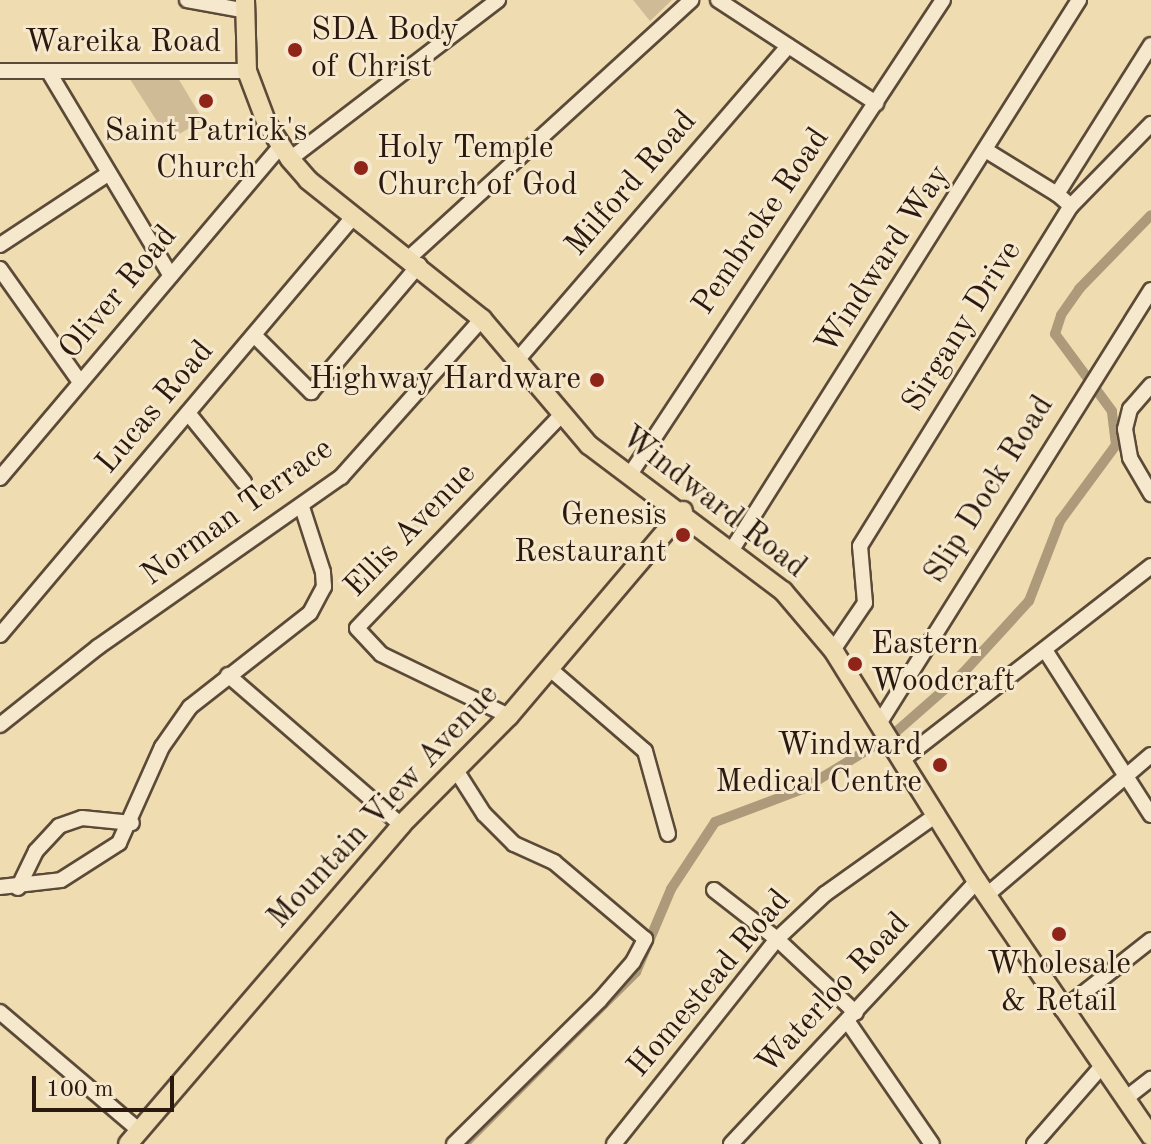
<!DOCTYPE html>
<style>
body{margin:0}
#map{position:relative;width:1151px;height:1144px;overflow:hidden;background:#f0dcb1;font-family:"Old Standard TT",serif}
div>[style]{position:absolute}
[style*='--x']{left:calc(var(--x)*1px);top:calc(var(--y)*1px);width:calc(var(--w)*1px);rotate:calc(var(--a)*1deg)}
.green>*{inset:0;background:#cfbb95}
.canal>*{height:10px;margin:-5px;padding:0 5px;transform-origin:5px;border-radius:5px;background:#ad9a7a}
.roads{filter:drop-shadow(2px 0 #5c4a38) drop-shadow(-2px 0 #5c4a38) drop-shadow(0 2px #5c4a38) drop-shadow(0 -2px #5c4a38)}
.minor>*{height:14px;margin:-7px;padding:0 7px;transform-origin:7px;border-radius:7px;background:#f5e8cc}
.major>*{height:18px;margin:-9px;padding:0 9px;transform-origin:9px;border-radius:9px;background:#f0dcb1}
.dots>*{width:22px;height:22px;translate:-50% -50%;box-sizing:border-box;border:4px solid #f5e8cc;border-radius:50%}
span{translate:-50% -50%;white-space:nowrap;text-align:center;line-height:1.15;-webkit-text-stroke:6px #f5e8cc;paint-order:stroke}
.poi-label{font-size:32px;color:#2b190f}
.left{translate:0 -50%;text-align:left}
.right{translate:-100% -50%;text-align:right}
.street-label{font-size:32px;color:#2b190f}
.scale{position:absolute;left:32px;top:1076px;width:142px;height:36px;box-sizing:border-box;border:4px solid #2b190f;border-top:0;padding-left:10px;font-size:24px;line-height:28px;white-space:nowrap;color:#2b190f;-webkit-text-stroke:6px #f5e8cc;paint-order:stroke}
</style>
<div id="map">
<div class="green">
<i style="clip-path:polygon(633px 0,672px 0,650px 21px)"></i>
<i style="clip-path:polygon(126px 73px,175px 73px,203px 120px,169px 140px)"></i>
</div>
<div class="canal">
<i style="--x:897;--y:731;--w:88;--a:-41.3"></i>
<i style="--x:963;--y:673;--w:98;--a:-47.5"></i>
<i style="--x:1029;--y:601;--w:86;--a:-68.8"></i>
<i style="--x:1060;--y:521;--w:94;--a:-53.6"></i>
<i style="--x:1116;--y:445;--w:34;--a:-97"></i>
<i style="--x:1112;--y:411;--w:96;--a:-126.5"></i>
<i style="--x:1055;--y:334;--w:20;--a:-72"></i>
<i style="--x:1061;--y:315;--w:32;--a:-55"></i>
<i style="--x:1079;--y:289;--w:103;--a:-45.8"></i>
<i style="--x:465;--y:1143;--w:242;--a:-45"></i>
<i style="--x:636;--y:972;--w:90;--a:-67.1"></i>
<i style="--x:671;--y:889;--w:80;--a:-56.7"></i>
<i style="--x:715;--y:822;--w:94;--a:-20.6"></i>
<i style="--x:803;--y:789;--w:87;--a:-31.3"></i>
</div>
<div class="roads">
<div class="minor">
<i style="--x:187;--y:0;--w:56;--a:10.3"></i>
<i style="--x:718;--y:0;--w:189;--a:33.1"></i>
<i style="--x:0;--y:71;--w:247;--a:0"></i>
<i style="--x:50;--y:74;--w:235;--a:59.1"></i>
<i style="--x:987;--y:151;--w:82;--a:31.6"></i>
<i style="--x:290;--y:159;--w:262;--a:-37.4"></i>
<i style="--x:1071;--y:206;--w:115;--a:-45.7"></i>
<i style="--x:0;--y:245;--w:127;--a:-33.4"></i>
<i style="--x:410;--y:257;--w:381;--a:-42.4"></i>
<i style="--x:0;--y:269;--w:138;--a:54.7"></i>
<i style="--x:254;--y:335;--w:81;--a:45"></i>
<i style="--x:311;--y:392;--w:167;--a:-49.6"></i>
<i style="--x:519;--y:358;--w:412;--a:-49.2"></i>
<i style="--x:1151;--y:385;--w:32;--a:131"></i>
<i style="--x:1130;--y:409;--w:21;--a:104"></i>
<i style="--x:1125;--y:429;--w:29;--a:80"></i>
<i style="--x:1130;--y:458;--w:42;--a:59.7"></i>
<i style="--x:188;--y:413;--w:89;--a:50.9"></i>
<i style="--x:629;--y:476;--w:570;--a:-56.59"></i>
<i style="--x:0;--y:478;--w:436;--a:-49.8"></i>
<i style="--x:733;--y:548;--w:648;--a:-57.73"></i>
<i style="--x:0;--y:635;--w:549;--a:-49.81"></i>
<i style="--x:833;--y:650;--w:57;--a:-55.8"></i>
<i style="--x:865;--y:603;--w:57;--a:-95"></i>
<i style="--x:860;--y:546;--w:400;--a:-58.2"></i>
<i style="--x:1071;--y:206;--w:18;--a:-139"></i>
<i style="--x:1057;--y:194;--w:176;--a:-57.8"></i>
<i style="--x:1045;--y:650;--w:196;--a:57.3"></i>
<i style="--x:550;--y:669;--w:125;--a:40.8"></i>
<i style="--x:645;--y:751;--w:86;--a:74.5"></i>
<i style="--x:228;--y:675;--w:229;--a:40.9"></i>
<i style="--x:509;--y:716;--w:142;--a:-154.2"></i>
<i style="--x:381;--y:654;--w:35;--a:-133"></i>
<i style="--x:357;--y:628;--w:296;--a:-46.2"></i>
<i style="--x:880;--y:722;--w:510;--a:-57.9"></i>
<i style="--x:0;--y:725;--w:125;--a:-38.5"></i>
<i style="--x:98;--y:647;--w:297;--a:-35"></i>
<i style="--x:341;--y:477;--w:212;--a:-48.3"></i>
<i style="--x:902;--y:760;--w:316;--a:-37.9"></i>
<i style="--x:0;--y:887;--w:61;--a:-6.5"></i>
<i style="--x:61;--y:880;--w:69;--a:-32.5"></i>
<i style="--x:119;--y:843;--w:105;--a:-65.9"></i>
<i style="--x:162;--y:747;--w:49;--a:-55"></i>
<i style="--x:190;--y:707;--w:152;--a:-38.1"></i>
<i style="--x:310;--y:613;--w:30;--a:-62"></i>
<i style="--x:324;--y:587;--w:15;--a:-94"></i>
<i style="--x:323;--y:572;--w:68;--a:-107.9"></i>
<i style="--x:18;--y:888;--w:41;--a:-64.1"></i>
<i style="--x:36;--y:851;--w:34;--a:-47"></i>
<i style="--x:59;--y:826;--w:24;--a:-19"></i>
<i style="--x:82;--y:818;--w:50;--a:5.7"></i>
<i style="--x:714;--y:890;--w:80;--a:37.9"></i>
<i style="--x:777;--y:939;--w:108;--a:43.1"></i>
<i style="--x:988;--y:894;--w:214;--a:-40.5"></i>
<i style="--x:1062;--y:1010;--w:113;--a:-38.2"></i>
<i style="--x:0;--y:1012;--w:184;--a:40.4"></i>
<i style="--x:848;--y:1022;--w:148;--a:55.5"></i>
<i style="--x:1125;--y:1099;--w:33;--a:-38"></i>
<i style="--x:454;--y:1144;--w:204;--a:-44.6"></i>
<i style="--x:599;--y:1001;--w:52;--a:-48.9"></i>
<i style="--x:633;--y:962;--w:26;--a:-62"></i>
<i style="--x:645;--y:939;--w:119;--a:-139.8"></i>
<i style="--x:554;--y:862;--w:44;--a:-155.8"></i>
<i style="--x:514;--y:844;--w:42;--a:-135"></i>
<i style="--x:484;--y:814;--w:52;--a:-122.5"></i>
<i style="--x:614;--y:1144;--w:262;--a:-51.5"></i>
<i style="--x:777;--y:939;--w:66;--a:-43.2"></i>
<i style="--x:825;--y:894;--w:136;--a:-35.4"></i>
<i style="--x:731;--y:1144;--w:360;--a:-46.9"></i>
<i style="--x:1034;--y:1144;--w:103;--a:-48.9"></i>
</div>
<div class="major">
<i style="--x:245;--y:0;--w:71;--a:88.4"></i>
<i style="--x:247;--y:71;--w:57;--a:69.3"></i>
<i style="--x:267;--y:124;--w:42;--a:56.7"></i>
<i style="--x:290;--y:159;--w:28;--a:49"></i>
<i style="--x:308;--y:180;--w:223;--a:38.6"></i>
<i style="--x:482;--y:319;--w:165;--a:49.7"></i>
<i style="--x:589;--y:445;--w:243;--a:37"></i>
<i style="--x:783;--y:591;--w:77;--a:49.7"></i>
<i style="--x:833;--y:650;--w:272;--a:58.1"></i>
<i style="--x:977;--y:881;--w:309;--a:55.7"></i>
<i style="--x:128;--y:1144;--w:420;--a:-49.4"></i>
<i style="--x:401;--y:825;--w:153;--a:-45.3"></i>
<i style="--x:509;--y:716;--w:269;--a:-49.7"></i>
</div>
</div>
<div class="dots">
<i style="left:295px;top:50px;background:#8f2418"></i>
<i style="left:206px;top:101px;background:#8f2418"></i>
<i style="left:361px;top:168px;background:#8f2418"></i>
<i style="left:597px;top:380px;background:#8f2418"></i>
<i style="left:683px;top:535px;background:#8f2418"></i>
<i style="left:855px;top:664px;background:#8f2418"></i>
<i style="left:940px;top:765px;background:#8f2418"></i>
<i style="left:1059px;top:934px;background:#8f2418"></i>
</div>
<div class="poi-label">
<span class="left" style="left:311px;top:50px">SDA Body<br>of Christ</span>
<span style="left:206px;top:151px">Saint Patrick's<br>Church</span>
<span class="left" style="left:377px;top:168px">Holy Temple<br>Church of God</span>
<span class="right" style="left:581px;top:380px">Highway Hardware</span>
<span class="right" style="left:667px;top:535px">Genesis<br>Restaurant</span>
<span class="left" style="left:871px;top:664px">Eastern<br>Woodcraft</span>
<span class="right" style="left:922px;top:765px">Windward<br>Medical Centre</span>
<span style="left:1059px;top:984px">Wholesale<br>&amp; Retail</span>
</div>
<div class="street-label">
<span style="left:123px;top:43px">Wareika Road</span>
<span style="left:632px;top:184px;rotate:-49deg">Milford Road</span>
<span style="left:762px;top:222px;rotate:-56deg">Pembroke Road</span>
<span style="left:884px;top:260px;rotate:-57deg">Windward Way</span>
<span style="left:119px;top:293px;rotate:-50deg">Oliver Road</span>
<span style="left:963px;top:327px;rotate:-58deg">Sirgany Drive</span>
<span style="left:156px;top:408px;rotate:-50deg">Lucas Road</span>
<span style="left:990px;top:490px;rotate:-58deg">Slip Dock Road</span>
<span style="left:713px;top:503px;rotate:38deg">Windward Road</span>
<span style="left:238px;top:513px;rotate:-36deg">Norman Terrace</span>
<span style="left:411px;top:531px;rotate:-46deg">Ellis Avenue</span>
<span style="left:384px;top:807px;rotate:-47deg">Mountain View Avenue</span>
<span style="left:710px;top:984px;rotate:-50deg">Homestead Road</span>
<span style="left:834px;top:994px;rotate:-47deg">Waterloo Road</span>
</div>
<div class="scale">100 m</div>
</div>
